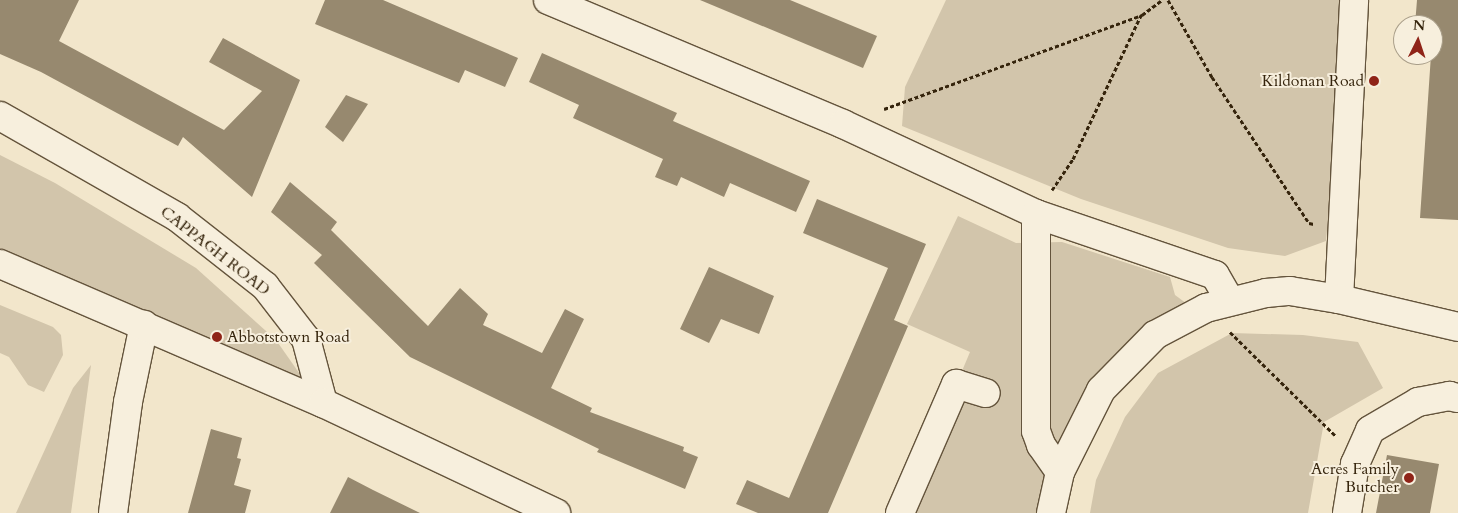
<!DOCTYPE html>
<style>
body{margin:0}
#map{position:relative;width:1458px;height:513px;overflow:hidden;background:#f2e6cb;font-family:Cardo,serif}
div>[style]{position:absolute}
[style*='--x']{left:calc(var(--x)*1px);top:calc(var(--y)*1px);width:calc(var(--w)*1px);rotate:calc(var(--a)*1deg)}
.green>*{inset:0;background:#d2c5ab}
.building>*{inset:0;background:#97896f}
.path>*{height:3px;margin-top:-1.5px;transform-origin:0;background:repeating-linear-gradient(90deg,#35240c 0 4px,transparent 0 6.5px)}
.roads{filter:drop-shadow(1px 0 #64543c) drop-shadow(-1px 0 #64543c) drop-shadow(0 1px #64543c) drop-shadow(0 -1px #64543c)}
.street>*{height:28px;margin:-14px;padding:0 14px;transform-origin:14px;border-radius:14px;background:#f7efdd}
.secondary>*{height:28px;margin:-14px;padding:0 14px;transform-origin:14px;border-radius:14px;background:#f7efdd}
.dots>*{width:14px;height:14px;translate:-50% -50%;box-sizing:border-box;border:2px solid #f7efdd;border-radius:50%}
span{translate:-50% -50%;white-space:nowrap;text-align:center;line-height:1.15;-webkit-text-stroke:4px #f7efdd;paint-order:stroke}
.poi-label{font-size:16px;color:#35240c}
.right{translate:-100% -50%;text-align:right}
.left{translate:0 -50%;text-align:left}
.street-label{font-size:16px;color:#35240c}
.north{position:absolute;left:1393px;top:15px;width:50px;height:50px;box-sizing:border-box;background:#f7efdd;border:1px solid #a99e89;border-radius:50%;rotate:4deg;font-size:14px;font-weight:700;line-height:20px;text-align:center;color:#35240c}
.north::after{content:'';display:block;margin:auto;width:18px;height:22px;background:#8f2418;clip-path:polygon(50% 0,100% 100%,50% 72%,0 100%)}
</style>
<div id="map">
<div class="green">
<i style="clip-path:polygon(946px 0,1348px 0,1326px 241px,1285px 256px,1228px 248px,1081px 199px,902px 126px,905px 87px)"></i>
<i style="clip-path:polygon(0 155px,55px 183px,196px 268px,276px 340px,304px 380px,0 250px)"></i>
<i style="clip-path:polygon(958px 216px,1016px 243px,1062px 242px,1170px 277px,1175px 295px,1198px 312px,1100px 390px,1050px 513px,902px 513px,970px 352px,907px 324px)"></i>
<i style="clip-path:polygon(0 305px,53px 327px,61px 335px,63px 355px,44px 392px,28px 385px,9px 357px,0 353px)"></i>
<i style="clip-path:polygon(1232px 333px,1303px 335px,1358px 342px,1383px 388px,1324px 422px,1308px 513px,1090px 513px,1096px 480px,1125px 417px,1158px 373px)"></i>
<i style="clip-path:polygon(91px 365px,71px 513px,16px 513px,73px 388px)"></i>
</div>
<div class="building">
<i style="clip-path:polygon(0 0,79px 0,59px 41px,224px 130px,262px 91px,209px 62px,223px 38px,300px 80px,252px 197px,183px 137px,178px 146px,41px 72px,0 54px)"></i>
<i style="clip-path:polygon(325px 0,383px 0,518px 58px,505px 87px,465px 70px,459px 83px,315px 24px)"></i>
<i style="clip-path:polygon(700px 0,790px 0,877px 36px,863px 68px)"></i>
<i style="clip-path:polygon(1417px 0,1458px 0,1458px 220px,1420px 218px,1433px 25px,1415px 25px)"></i>
<i style="clip-path:polygon(542px 53px,677px 113px,673px 121px,810px 181px,796px 212px,730px 183px,724px 197px,681px 177px,677px 186px,655px 177px,663px 159px,573px 118px,579px 105px,529px 82px)"></i>
<i style="clip-path:polygon(346px 95px,368px 104px,343px 142px,325px 127px)"></i>
<i style="clip-path:polygon(290px 182px,337px 222px,331px 230px,428px 326px,460px 288px,488px 314px,483px 325px,542px 353px,565px 309px,584px 319px,551px 388px,592px 408px,590px 412px,684px 447px,683px 451px,698px 457px,685px 489px,597px 452px,599px 449px,410px 357px,314px 263px,322px 255px,271px 212px)"></i>
<i style="clip-path:polygon(817px 199px,926px 244px,894px 320px,908px 326px,828px 513px,758px 513px,736px 504px,747px 480px,789px 498px,888px 268px,803px 233px)"></i>
<i style="clip-path:polygon(709px 267px,774px 296px,759px 334px,721px 319px,709px 343px,680px 329px)"></i>
<i style="clip-path:polygon(211px 429px,242px 438px,237px 458px,241px 459px,234px 485px,251px 490px,245px 513px,188px 513px)"></i>
<i style="clip-path:polygon(1387px 455px,1439px 464px,1430px 513px,1376px 513px)"></i>
<i style="clip-path:polygon(348px 477px,373px 490px,420px 513px,330px 513px)"></i>
</div>
<div class="path">
<i style="--x:1168;--y:0;--w:89;--a:60.3"></i>
<i style="--x:1212;--y:77;--w:175;--a:56.4"></i>
<i style="--x:1309;--y:223;--w:5;--a:11"></i>
<i style="--x:884;--y:109;--w:275;--a:-20"></i>
<i style="--x:1142;--y:15;--w:25;--a:-37"></i>
<i style="--x:1052;--y:190;--w:37;--a:-56"></i>
<i style="--x:1073;--y:159;--w:159;--a:-64.7"></i>
<i style="--x:1230;--y:332;--w:148;--a:44.5"></i>
</div>
<div class="roads">
<div class="street">
<i style="--x:548;--y:0;--w:320;--a:22.8"></i>
<i style="--x:843;--y:124;--w:213;--a:25"></i>
<i style="--x:1036;--y:214;--w:189;--a:18.8"></i>
<i style="--x:1215;--y:275;--w:30;--a:60"></i>
<i style="--x:0;--y:116;--w:204;--a:29.7"></i>
<i style="--x:177;--y:217;--w:112;--a:38.1"></i>
<i style="--x:265;--y:286;--w:67;--a:52.3"></i>
<i style="--x:306;--y:339;--w:66;--a:75.1"></i>
<i style="--x:1036;--y:214;--w:217;--a:90"></i>
<i style="--x:1036;--y:431;--w:15;--a:70"></i>
<i style="--x:1041;--y:445;--w:33;--a:55"></i>
<i style="--x:1339;--y:299;--w:299;--a:-87.1"></i>
<i style="--x:113;--y:513;--w:112;--a:-82.3"></i>
<i style="--x:128;--y:402;--w:79;--a:-78.3"></i>
<i style="--x:900;--y:513;--w:141;--a:-66.5"></i>
<i style="--x:956;--y:384;--w:31;--a:17"></i>
<i style="--x:1347;--y:513;--w:50;--a:-80.7"></i>
<i style="--x:1355;--y:464;--w:37;--a:-66"></i>
<i style="--x:1370;--y:430;--w:56;--a:-30.3"></i>
<i style="--x:1418;--y:402;--w:32;--a:-11"></i>
<i style="--x:1449;--y:396;--w:9;--a:13"></i>
</div>
<div class="secondary">
<i style="--x:0;--y:264;--w:352;--a:23.3"></i>
<i style="--x:323;--y:403;--w:258;--a:25.3"></i>
<i style="--x:1051;--y:513;--w:42;--a:-77.6"></i>
<i style="--x:1060;--y:472;--w:92;--a:-63.4"></i>
<i style="--x:1101;--y:390;--w:77;--a:-45.5"></i>
<i style="--x:1155;--y:335;--w:58;--a:-27.9"></i>
<i style="--x:1206;--y:308;--w:62;--a:-14"></i>
<i style="--x:1266;--y:293;--w:24;--a:-5"></i>
<i style="--x:1290;--y:291;--w:50;--a:9.3"></i>
<i style="--x:1339;--y:299;--w:122;--a:13.2"></i>
</div>
</div>
<div class="dots">
<i style="left:1374px;top:81px;background:#8f2418"></i>
<i style="left:217px;top:337px;background:#8f2418"></i>
<i style="left:1409px;top:478px;background:#8f2418"></i>
</div>
<div class="poi-label">
<span class="right" style="left:1364px;top:81px">Kildonan Road</span>
<span class="left" style="left:227px;top:337px">Abbotstown Road</span>
<span class="right" style="left:1399px;top:478px">Acres Family<br>Butcher</span>
</div>
<div class="street-label">
<span style="left:215px;top:251px;rotate:38deg">CAPPAGH ROAD</span>
</div>
<div class="north">N</div>
</div>
